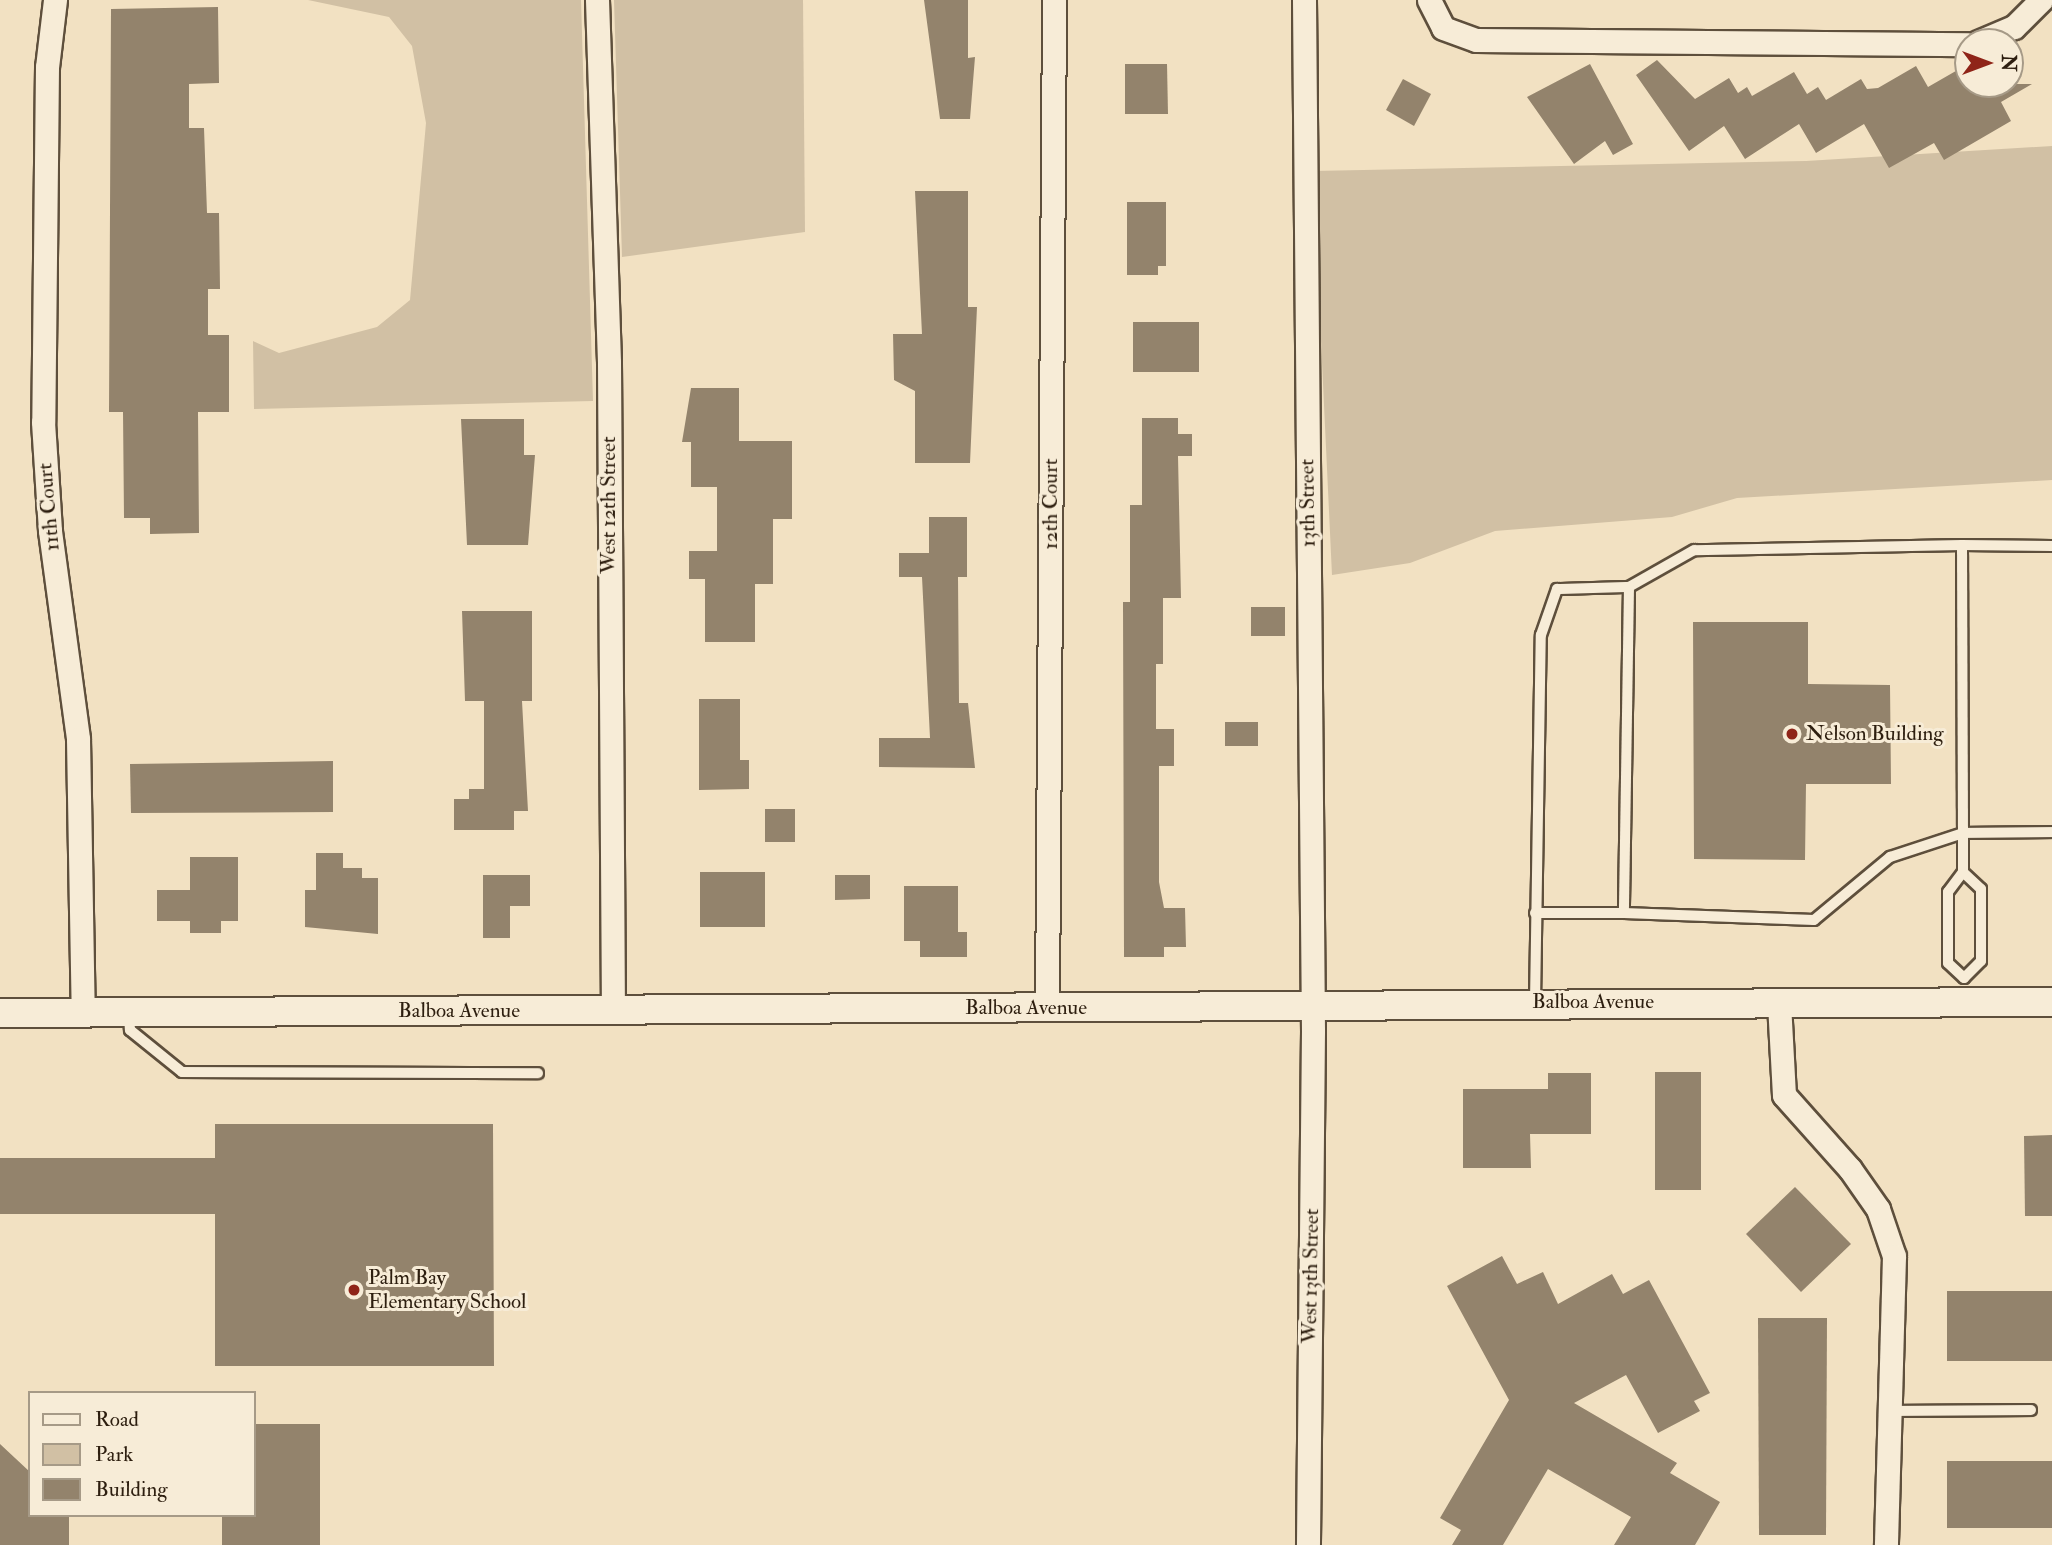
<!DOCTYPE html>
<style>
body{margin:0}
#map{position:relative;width:2052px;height:1545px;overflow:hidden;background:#f2e1c2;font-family:"IM FELL Double Pica",serif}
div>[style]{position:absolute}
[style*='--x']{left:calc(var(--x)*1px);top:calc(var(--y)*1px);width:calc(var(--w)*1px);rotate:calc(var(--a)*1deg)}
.green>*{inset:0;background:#d1c0a4}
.building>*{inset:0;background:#93836c}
.roads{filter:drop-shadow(2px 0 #5e4f3c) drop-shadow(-2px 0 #5e4f3c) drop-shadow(0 2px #5e4f3c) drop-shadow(0 -2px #5e4f3c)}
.service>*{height:10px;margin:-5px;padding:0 5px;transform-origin:5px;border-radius:5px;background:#f7ecd7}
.minor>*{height:23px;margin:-11.5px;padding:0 11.5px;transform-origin:11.5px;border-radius:11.5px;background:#f7ecd7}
.tertiary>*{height:28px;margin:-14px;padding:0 14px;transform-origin:14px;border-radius:14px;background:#f7ecd7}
.dots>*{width:19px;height:19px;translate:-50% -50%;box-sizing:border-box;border:4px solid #f7ecd7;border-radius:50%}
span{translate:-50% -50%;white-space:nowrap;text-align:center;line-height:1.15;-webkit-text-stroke:6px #f7ecd7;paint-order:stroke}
.street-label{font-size:21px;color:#2d1e0f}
.poi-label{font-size:21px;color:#2d1e0f}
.left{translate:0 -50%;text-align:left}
.legend{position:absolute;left:28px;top:1391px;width:228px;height:126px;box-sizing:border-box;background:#f7ecd7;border:2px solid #a69a87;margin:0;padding:9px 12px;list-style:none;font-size:21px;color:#2d1e0f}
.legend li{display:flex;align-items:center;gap:14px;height:35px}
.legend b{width:35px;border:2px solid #a69a87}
.north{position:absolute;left:1954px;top:28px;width:70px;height:70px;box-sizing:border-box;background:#f7ecd7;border:2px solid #a69a87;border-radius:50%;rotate:90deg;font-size:19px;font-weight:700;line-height:28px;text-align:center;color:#2d1e0f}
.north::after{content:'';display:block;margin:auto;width:24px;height:32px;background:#8f2418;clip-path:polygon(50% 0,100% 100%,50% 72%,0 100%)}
</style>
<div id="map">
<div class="green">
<i style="clip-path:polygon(308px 0,581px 0,593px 401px,254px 409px,253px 341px,279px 353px,377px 327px,410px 300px,426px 123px,412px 46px,389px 17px)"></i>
<i style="clip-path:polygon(614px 0,803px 0,805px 232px,622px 257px)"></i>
<i style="clip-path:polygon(2052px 146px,2052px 480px,1737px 498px,1672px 517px,1495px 531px,1410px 563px,1332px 575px,1313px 171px,1806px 161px)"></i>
</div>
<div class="building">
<i style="clip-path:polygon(924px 0,968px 0,968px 58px,975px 57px,970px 119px,940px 119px)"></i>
<i style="clip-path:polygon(218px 7px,219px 83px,189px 84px,189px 128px,204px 128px,207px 213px,219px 213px,220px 289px,208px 289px,208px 335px,229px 335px,229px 412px,198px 412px,199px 533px,150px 534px,150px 518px,124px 518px,123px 412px,109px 412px,111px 9px)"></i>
<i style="clip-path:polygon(1657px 60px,1695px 99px,1729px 78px,1738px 93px,1747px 87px,1752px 96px,1794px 72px,1807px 94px,1818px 87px,1826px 100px,1861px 79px,1867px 89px,1878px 88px,1916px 66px,1928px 87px,1968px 64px,1968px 84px,2032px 84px,2001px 102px,2011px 121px,1944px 160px,1934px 143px,1889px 168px,1864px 124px,1816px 153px,1799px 124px,1745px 159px,1724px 126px,1689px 151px,1636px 75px)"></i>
<i style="clip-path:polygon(1125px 64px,1167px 64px,1168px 114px,1125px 114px)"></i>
<i style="clip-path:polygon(1590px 64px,1633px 144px,1613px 155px,1605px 141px,1574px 164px,1527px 97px)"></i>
<i style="clip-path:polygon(1403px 79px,1431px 94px,1414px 126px,1386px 110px)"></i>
<i style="clip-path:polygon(915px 191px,968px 191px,968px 307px,977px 307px,970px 463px,915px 463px,915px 391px,894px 380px,893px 334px,922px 334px)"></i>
<i style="clip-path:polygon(1127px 202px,1166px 202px,1166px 266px,1158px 266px,1158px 275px,1127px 275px)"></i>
<i style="clip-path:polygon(1133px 322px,1199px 322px,1199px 372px,1133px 372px)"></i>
<i style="clip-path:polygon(691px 388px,739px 388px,739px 441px,792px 441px,792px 519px,773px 519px,773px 584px,755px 584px,755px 642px,705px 642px,705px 579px,689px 579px,689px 551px,717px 551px,717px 487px,691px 487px,691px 442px,682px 442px)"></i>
<i style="clip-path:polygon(1142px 418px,1178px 418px,1178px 434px,1192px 434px,1192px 456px,1178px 456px,1181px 598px,1163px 598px,1163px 664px,1156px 664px,1156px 729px,1174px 729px,1174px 766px,1159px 766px,1159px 882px,1164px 908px,1185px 908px,1186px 947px,1164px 947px,1164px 957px,1124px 957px,1123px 602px,1130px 602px,1130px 505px,1142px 505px)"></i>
<i style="clip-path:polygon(461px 419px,524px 419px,524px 455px,535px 455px,528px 545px,467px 545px)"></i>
<i style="clip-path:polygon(929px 517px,967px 517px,967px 577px,958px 577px,959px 703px,968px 703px,975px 768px,879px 767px,879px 738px,930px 738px,922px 577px,899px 577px,899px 553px,929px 553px)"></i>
<i style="clip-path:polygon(1251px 607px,1285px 607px,1285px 636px,1251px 636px)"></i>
<i style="clip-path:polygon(462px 611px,532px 611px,532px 701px,522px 701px,528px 811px,514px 811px,514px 830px,454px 830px,454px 799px,469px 799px,469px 789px,484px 789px,484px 701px,465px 701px)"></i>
<i style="clip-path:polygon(1693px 622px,1808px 622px,1808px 684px,1890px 685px,1891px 784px,1806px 784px,1805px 860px,1694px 859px)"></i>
<i style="clip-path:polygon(699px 699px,740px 699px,740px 760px,749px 760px,749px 789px,699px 790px)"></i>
<i style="clip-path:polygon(1225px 722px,1258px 722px,1258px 746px,1225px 746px)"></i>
<i style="clip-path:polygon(333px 761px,333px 812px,131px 813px,130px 764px)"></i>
<i style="clip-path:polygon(765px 809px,795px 809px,795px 842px,765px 842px)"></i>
<i style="clip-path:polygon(316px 853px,343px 853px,343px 868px,362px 868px,362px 878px,378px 878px,378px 934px,305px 927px,305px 890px,316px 890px)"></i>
<i style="clip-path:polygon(190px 857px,238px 857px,238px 921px,221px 921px,221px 933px,190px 933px,190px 921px,157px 921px,157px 890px,190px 890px)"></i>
<i style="clip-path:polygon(700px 872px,765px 872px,765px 927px,700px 927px)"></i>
<i style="clip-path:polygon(483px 875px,530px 875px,530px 906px,510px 906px,510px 938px,483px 938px)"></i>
<i style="clip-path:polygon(835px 875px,870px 875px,870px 899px,835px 900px)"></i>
<i style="clip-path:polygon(904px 886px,958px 886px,958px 932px,967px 932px,967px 957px,920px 957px,920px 941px,904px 941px)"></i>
<i style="clip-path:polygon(1655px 1072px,1701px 1072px,1701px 1190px,1655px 1190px)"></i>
<i style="clip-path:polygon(1548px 1073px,1591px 1073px,1591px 1134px,1530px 1134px,1531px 1168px,1463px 1168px,1463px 1089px,1548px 1089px)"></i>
<i style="clip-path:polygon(215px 1124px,493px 1124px,494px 1366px,215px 1366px,215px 1214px,0 1214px,0 1158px,215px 1158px)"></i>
<i style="clip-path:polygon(2052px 1135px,2052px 1216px,2025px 1216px,2024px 1136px)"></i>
<i style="clip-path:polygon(1795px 1187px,1851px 1244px,1801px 1292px,1746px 1234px)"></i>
<i style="clip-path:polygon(1502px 1256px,1517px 1284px,1543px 1272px,1558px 1304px,1612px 1274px,1623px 1294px,1649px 1280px,1710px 1393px,1694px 1401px,1700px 1411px,1658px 1433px,1626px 1375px,1574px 1403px,1677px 1463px,1670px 1473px,1720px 1502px,1695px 1545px,1614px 1545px,1631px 1517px,1548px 1469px,1503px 1545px,1452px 1545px,1461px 1530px,1440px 1518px,1509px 1400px,1447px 1286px)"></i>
<i style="clip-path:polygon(1947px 1291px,2052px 1291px,2052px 1361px,1947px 1361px)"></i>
<i style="clip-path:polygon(1758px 1318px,1827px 1318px,1826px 1535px,1759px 1535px)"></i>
<i style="clip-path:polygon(254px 1424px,320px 1424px,320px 1545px,222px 1545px,222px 1515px,254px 1515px)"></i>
<i style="clip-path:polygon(0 1444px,30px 1472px,30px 1515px,69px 1515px,69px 1545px,0 1545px)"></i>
<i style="clip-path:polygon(1947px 1461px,2052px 1461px,2052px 1528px,1947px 1528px)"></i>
</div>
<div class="roads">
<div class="service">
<i style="--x:1962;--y:545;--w:268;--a:178.9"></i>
<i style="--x:1694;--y:550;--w:75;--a:150.4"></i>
<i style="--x:1629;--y:587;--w:326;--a:90.9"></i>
<i style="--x:1624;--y:913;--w:190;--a:2.1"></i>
<i style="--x:1814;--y:920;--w:99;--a:-39.7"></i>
<i style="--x:1890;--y:857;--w:77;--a:-18.2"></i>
<i style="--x:1963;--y:833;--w:39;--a:90"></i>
<i style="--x:1963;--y:872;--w:25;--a:127"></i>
<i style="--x:1948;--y:892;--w:71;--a:90"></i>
<i style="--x:1948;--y:963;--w:22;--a:43"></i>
<i style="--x:1964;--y:978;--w:24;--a:-45"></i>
<i style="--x:1981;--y:961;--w:72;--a:-90"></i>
<i style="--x:1981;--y:889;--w:25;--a:-137"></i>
<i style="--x:2052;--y:546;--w:90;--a:-179.4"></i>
<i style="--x:1962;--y:545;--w:288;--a:89.8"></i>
<i style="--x:1963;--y:833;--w:89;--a:-0.6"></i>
<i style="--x:1535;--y:913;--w:89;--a:0"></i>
<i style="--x:1535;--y:1002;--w:367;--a:-89.1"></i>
<i style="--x:1541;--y:635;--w:49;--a:-70.8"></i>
<i style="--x:1557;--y:589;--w:72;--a:-1.6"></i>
<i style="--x:129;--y:1013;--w:17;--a:87"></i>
<i style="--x:130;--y:1030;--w:67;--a:38.9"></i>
<i style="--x:182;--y:1072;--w:356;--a:0.2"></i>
<i style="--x:1890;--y:1411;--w:141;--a:-0.4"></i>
</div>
<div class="minor">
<i style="--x:55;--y:0;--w:67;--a:96.8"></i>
<i style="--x:47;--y:67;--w:355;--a:90.6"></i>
<i style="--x:43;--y:422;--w:109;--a:86.3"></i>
<i style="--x:50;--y:531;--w:210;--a:82.3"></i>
<i style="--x:78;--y:739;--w:274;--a:89"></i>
<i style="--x:597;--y:0;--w:363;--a:88.1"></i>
<i style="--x:609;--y:363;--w:648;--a:89.65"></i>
<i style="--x:1304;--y:0;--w:1031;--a:89.5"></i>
<i style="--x:1313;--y:1031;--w:514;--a:90.56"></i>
<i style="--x:1429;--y:0;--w:31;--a:63"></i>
<i style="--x:1443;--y:28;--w:35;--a:20"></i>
<i style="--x:1476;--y:40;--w:492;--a:0.5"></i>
<i style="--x:1978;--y:42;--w:39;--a:-23"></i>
<i style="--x:2014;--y:27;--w:38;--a:-45"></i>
<i style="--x:1779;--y:1003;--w:92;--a:86.9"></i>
<i style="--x:1784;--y:1095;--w:99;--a:48.3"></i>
<i style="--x:1850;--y:1169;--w:49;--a:55"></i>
<i style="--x:1878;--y:1209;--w:50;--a:71.2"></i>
<i style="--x:1894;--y:1256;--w:289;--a:91.6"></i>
<i style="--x:1047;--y:1007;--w:1007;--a:-89.6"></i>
</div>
<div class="tertiary">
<i style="--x:0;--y:1013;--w:2052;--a:-0.31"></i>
</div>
</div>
<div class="dots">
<i style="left:1792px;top:734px;background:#8f2418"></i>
<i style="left:354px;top:1290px;background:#8f2418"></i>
</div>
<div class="street-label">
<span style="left:1308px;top:503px;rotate:-91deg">13th Street</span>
<span style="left:1051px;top:504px;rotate:-90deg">12th Court</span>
<span style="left:609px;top:505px;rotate:-90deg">West 12th Street</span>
<span style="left:49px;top:507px;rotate:-95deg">11th Court</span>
<span style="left:1593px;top:1002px">Balboa Avenue</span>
<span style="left:1026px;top:1008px">Balboa Avenue</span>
<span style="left:459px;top:1011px">Balboa Avenue</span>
<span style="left:1311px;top:1276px;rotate:-89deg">West 13th Street</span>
</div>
<div class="poi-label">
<span class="left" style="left:1806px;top:734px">Nelson Building</span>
<span class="left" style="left:368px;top:1290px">Palm Bay<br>Elementary School</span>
</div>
<ul class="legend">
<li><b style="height:9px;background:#f7ecd7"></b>Road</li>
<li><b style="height:19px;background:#d1c0a4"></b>Park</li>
<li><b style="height:19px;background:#93836c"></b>Building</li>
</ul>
<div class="north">N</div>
</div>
